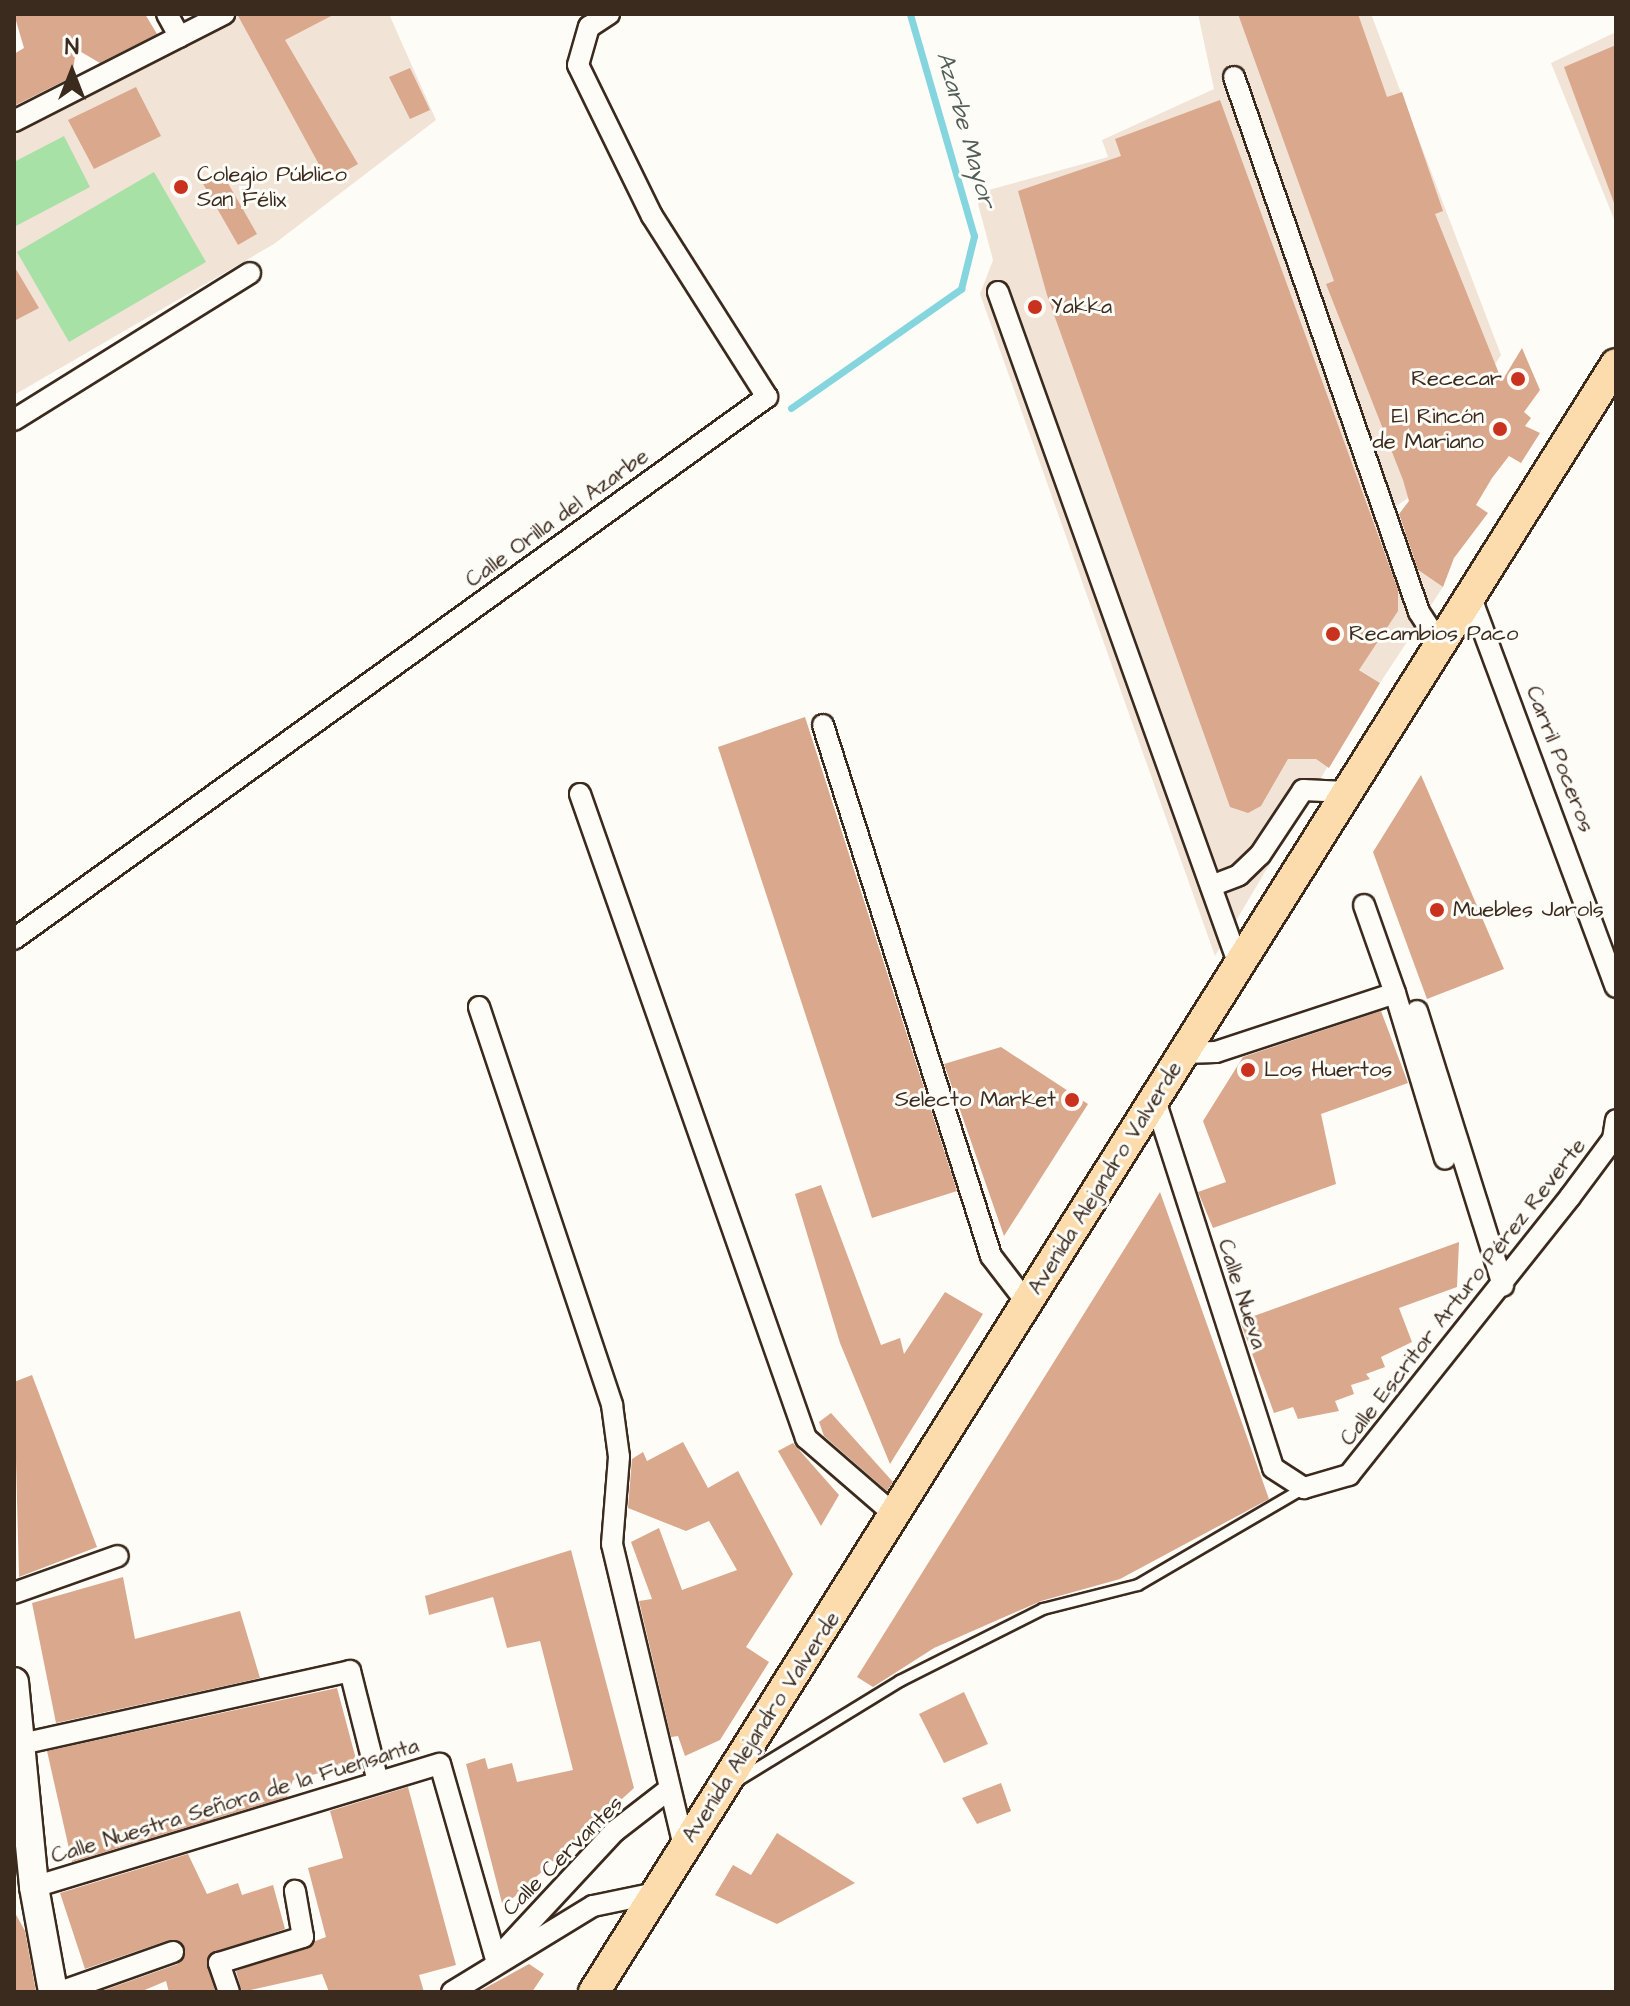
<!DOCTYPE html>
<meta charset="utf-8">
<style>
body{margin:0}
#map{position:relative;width:1630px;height:2006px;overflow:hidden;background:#fdfcf7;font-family:"Architects Daughter",sans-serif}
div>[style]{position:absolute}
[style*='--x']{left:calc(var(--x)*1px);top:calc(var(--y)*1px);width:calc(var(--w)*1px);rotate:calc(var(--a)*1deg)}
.built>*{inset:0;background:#f2e3d7}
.green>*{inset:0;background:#a7e1a6}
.stream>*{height:7px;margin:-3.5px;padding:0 3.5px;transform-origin:3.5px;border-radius:3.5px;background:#84d5de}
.building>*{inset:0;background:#daa88c}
.roads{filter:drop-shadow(2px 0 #3b2a1e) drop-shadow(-2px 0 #3b2a1e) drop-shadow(0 2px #3b2a1e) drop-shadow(0 -2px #3b2a1e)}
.lane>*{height:10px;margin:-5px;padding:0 5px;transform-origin:5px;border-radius:5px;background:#fdfcf7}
.street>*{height:20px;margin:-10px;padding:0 10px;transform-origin:10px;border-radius:10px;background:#fdfcf7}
.secondary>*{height:28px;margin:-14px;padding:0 14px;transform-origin:14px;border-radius:14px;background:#fdfcf7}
.primary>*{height:30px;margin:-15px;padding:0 15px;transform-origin:15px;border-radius:15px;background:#fcdcac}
.dots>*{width:22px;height:22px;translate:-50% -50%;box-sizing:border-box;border:4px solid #fdfcf7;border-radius:50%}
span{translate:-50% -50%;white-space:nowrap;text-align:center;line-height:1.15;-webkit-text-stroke:6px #fdfcf7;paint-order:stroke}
.poi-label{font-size:22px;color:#3b2a1e}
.left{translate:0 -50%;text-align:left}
.right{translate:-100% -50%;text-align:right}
.street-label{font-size:22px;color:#3b2a1e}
.water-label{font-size:24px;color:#515d58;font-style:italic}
.frame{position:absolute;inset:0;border:16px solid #3b2a1e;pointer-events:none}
.north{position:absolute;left:32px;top:32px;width:80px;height:80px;-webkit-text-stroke:6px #fdfcf7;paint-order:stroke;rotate:0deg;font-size:22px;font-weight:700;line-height:32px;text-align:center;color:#3b2a1e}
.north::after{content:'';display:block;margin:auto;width:28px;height:36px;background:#3b2a1e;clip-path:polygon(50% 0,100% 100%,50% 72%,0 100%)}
</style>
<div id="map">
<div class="built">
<i style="clip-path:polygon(241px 14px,389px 14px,436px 120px,274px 244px,14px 395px,14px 130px)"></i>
<i style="clip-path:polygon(1198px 14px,1371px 14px,1501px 355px,1411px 496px,1395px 507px,1411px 566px,1443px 587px,1380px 683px,1326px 648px,1316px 759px,1328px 766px,1215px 956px,980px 294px,993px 260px,978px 204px,985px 191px,1108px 157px,1102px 140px,1214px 89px)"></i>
<i style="clip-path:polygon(1616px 32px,1616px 224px,1551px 63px)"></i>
</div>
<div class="green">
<i style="clip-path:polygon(64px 136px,90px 187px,14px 227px,14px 162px)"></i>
<i style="clip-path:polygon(154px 172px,206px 262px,69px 342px,17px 252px)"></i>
</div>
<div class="stream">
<i style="--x:791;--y:408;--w:208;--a:-35"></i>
<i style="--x:961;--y:289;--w:55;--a:-76.2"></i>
<i style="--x:974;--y:236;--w:231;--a:-106.1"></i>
</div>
<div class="building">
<i style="clip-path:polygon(14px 14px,145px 14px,157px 34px,100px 63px,76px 49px,72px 77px,14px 106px,14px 54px,24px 48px)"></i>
<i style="clip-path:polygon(237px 14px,335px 14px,285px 40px,358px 164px,328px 181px)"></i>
<i style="clip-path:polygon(1238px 14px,1358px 14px,1387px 97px,1402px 92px,1443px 211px,1435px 214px,1502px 381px,1522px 348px,1540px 390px,1524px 412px,1531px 418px,1525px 426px,1540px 433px,1521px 463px,1509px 456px,1492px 478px,1476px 505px,1488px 513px,1454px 558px,1443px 587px,1418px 570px,1399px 514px,1409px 501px,1403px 480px,1326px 284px,1334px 281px)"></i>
<i style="clip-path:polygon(1616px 45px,1616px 202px,1614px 203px,1564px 67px)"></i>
<i style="clip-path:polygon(410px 68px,430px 110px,410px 119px,389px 77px)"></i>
<i style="clip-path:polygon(136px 87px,161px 136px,94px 169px,68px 120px)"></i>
<i style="clip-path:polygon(1220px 100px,1398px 590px,1398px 611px,1359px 670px,1380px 683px,1329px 768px,1316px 759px,1288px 759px,1261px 806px,1248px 813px,1230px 807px,1047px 295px,1018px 191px,1121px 156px,1115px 139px)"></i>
<i style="clip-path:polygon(221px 171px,257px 234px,238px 245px,202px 182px)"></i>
<i style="clip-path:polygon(14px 266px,39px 308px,14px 321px)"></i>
<i style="clip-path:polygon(805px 717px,957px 1191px,872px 1218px,718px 747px)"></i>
<i style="clip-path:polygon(1421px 775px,1504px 969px,1427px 999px,1373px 852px)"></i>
<i style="clip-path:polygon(1381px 1011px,1408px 1083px,1321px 1114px,1336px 1184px,1213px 1228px,1198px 1192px,1226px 1182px,1203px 1121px,1243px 1057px)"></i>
<i style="clip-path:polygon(1001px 1047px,1088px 1104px,1004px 1236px,944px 1064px)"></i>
<i style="clip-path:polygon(821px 1185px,881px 1345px,900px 1338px,904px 1354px,945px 1292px,983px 1314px,890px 1464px,840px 1343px,795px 1194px)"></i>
<i style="clip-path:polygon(1160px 1192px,1269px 1499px,1120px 1579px,1041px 1601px,934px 1648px,873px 1687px,857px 1677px)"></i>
<i style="clip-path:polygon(1459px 1242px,1457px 1287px,1399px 1308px,1412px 1342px,1381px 1357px,1385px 1367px,1366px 1374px,1370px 1379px,1351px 1385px,1354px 1394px,1335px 1401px,1339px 1411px,1298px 1419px,1293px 1407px,1274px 1413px,1240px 1321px)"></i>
<i style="clip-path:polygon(32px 1375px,97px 1547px,19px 1577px,14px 1382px)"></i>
<i style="clip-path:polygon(831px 1413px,893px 1482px,887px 1491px,824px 1436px,819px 1422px)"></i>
<i style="clip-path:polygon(683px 1442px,708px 1488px,738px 1471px,793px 1574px,746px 1647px,769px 1662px,720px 1740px,685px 1756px,678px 1736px,671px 1737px,639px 1601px,652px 1599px,631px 1542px,659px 1528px,682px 1590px,737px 1570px,709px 1521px,686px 1531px,628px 1508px,632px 1459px,643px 1452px,647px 1461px)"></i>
<i style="clip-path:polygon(793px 1443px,839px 1495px,821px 1526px,778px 1451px)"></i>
<i style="clip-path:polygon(571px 1550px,634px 1788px,503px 1907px,466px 1764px,485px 1758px,488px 1769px,512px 1763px,517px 1782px,573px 1770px,540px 1641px,507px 1648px,493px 1597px,429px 1615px,425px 1596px)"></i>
<i style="clip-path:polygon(123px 1577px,135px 1639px,240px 1611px,260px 1678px,56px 1723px,32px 1603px)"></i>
<i style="clip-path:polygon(337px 1688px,357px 1763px,293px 1780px,287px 1797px,72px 1862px,47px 1751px)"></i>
<i style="clip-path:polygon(964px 1692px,988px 1744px,944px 1763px,919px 1714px)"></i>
<i style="clip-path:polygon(1001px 1783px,1011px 1811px,977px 1824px,962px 1798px)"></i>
<i style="clip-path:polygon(408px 1787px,456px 1965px,419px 1975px,424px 1992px,329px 1992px,322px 1974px,242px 1992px,236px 1971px,326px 1937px,308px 1868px,343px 1858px,330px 1811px)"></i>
<i style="clip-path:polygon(777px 1833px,855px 1883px,777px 1924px,715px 1895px,733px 1865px,751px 1875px)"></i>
<i style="clip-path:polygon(188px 1854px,207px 1894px,238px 1883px,242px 1895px,273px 1885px,285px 1929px,210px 1954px,215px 1992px,169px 1992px,166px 1981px,140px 1992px,99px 1992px,178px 1964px,185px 1947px,169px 1940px,85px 1969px,60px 1893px)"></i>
<i style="clip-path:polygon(14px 1911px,25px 1931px,36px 1992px,14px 1992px)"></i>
<i style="clip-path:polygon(529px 1964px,544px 1974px,532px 1992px,478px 1992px)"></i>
</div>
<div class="roads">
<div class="lane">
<i style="--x:740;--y:1779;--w:188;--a:-31.5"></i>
<i style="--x:900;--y:1681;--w:160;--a:-26.7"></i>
<i style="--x:1043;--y:1609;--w:98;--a:-14.2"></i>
<i style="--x:1138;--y:1585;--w:192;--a:-30.3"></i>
</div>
<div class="street">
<i style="--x:167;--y:14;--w:26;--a:61"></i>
<i style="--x:1234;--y:77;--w:566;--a:70.92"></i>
<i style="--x:1419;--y:612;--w:38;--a:57"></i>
<i style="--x:14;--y:121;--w:236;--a:-27"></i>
<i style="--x:998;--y:292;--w:715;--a:70.3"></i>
<i style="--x:14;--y:420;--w:278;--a:-31.9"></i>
<i style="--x:1470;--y:595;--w:418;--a:69.6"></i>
<i style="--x:823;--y:725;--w:557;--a:72.44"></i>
<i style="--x:991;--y:1256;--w:59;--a:52.5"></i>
<i style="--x:580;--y:794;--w:683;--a:70.66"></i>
<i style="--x:806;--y:1438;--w:118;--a:40.9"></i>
<i style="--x:1211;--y:886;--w:30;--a:-21"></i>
<i style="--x:1239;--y:875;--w:29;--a:-44"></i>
<i style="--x:1260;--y:855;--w:78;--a:-56.5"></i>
<i style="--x:1303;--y:790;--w:43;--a:2.7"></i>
<i style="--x:1364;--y:905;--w:93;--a:70.6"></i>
<i style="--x:14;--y:939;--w:928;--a:-35.75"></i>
<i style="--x:767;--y:397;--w:214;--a:-122.4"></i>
<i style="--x:652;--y:216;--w:168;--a:-116.1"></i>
<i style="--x:578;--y:65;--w:40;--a:-74"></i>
<i style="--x:589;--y:27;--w:24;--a:-33"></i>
<i style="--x:479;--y:1007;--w:420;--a:71.5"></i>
<i style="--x:612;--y:1405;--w:52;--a:82.3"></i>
<i style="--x:619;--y:1457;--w:87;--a:94.6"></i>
<i style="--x:612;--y:1544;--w:310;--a:76.6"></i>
<i style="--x:1417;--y:1011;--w:288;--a:72.6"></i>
<i style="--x:1184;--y:1053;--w:32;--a:-2"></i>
<i style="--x:1216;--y:1052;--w:188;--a:-18.2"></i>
<i style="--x:1395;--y:993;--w:173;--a:73.2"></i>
<i style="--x:1155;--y:1100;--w:386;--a:72.2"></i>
<i style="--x:1273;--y:1468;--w:37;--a:33"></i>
<i style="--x:1304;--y:1488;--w:47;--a:-16.1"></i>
<i style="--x:1349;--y:1475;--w:355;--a:-51.5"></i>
<i style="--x:1570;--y:1197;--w:72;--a:-53.4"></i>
<i style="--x:1613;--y:1139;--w:19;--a:-81"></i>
<i style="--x:14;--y:1593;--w:110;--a:-19.6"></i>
<i style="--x:21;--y:1744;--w:337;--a:-12.5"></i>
<i style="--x:350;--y:1671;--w:114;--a:75.8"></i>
<i style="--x:34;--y:1887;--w:424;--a:-16.9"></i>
<i style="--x:440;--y:1764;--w:203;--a:74"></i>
<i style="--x:496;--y:1959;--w:175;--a:-47.1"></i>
<i style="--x:615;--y:1831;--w:67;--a:-37.7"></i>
<i style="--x:60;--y:1992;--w:120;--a:-19.5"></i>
<i style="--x:229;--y:1992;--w:31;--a:-109"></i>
<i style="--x:219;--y:1963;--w:88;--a:-17.2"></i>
<i style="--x:303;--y:1937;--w:47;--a:-99.9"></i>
<i style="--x:452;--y:1992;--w:165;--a:-31.4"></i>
<i style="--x:593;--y:1906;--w:64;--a:-11.7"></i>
</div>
<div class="secondary">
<i style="--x:14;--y:1682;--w:206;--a:84.4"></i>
<i style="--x:34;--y:1887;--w:107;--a:79.7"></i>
</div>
<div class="primary">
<i style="--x:594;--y:1992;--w:1922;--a:-57.88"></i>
</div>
</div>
<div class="dots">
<i style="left:181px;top:187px;background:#c8321e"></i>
<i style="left:1035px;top:307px;background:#c8321e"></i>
<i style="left:1518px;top:379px;background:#c8321e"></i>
<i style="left:1500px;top:429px;background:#c8321e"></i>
<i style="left:1333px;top:634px;background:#c8321e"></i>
<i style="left:1437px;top:910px;background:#c8321e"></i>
<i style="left:1248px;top:1070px;background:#c8321e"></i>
<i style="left:1072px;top:1100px;background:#c8321e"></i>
</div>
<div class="poi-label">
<span class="left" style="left:197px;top:187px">Colegio Público<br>San Félix</span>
<span class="left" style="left:1051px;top:307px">Yakka</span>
<span class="right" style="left:1502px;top:379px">Rececar</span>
<span class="right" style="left:1484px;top:429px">El Rincón<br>de Mariano</span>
<span class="left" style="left:1349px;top:634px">Recambios Paco</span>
<span class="left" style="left:1453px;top:910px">Muebles Jarols</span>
<span class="left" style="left:1264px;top:1070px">Los Huertos</span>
<span class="right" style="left:1056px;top:1100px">Selecto Market</span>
</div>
<div class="street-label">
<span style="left:557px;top:518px;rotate:-36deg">Calle Orilla del Azarbe</span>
<span style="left:1560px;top:759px;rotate:69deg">Carril Poceros</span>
<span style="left:1105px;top:1178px;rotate:-58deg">Avenida Alejandro Valverde</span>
<span style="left:1463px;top:1292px;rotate:-52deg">Calle Escritor Arturo Pérez Reverte</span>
<span style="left:1242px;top:1294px;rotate:72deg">Calle Nueva</span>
<span style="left:761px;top:1727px;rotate:-57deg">Avenida Alejandro Valverde</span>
<span style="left:235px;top:1801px;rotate:-17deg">Calle Nuestra Señora de la Fuensanta</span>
<span style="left:563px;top:1856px;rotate:-45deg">Calle Cervantes</span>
</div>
<div class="water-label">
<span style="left:965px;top:130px;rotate:74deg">Azarbe Mayor</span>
</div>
<div class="frame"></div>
<div class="north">N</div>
</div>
